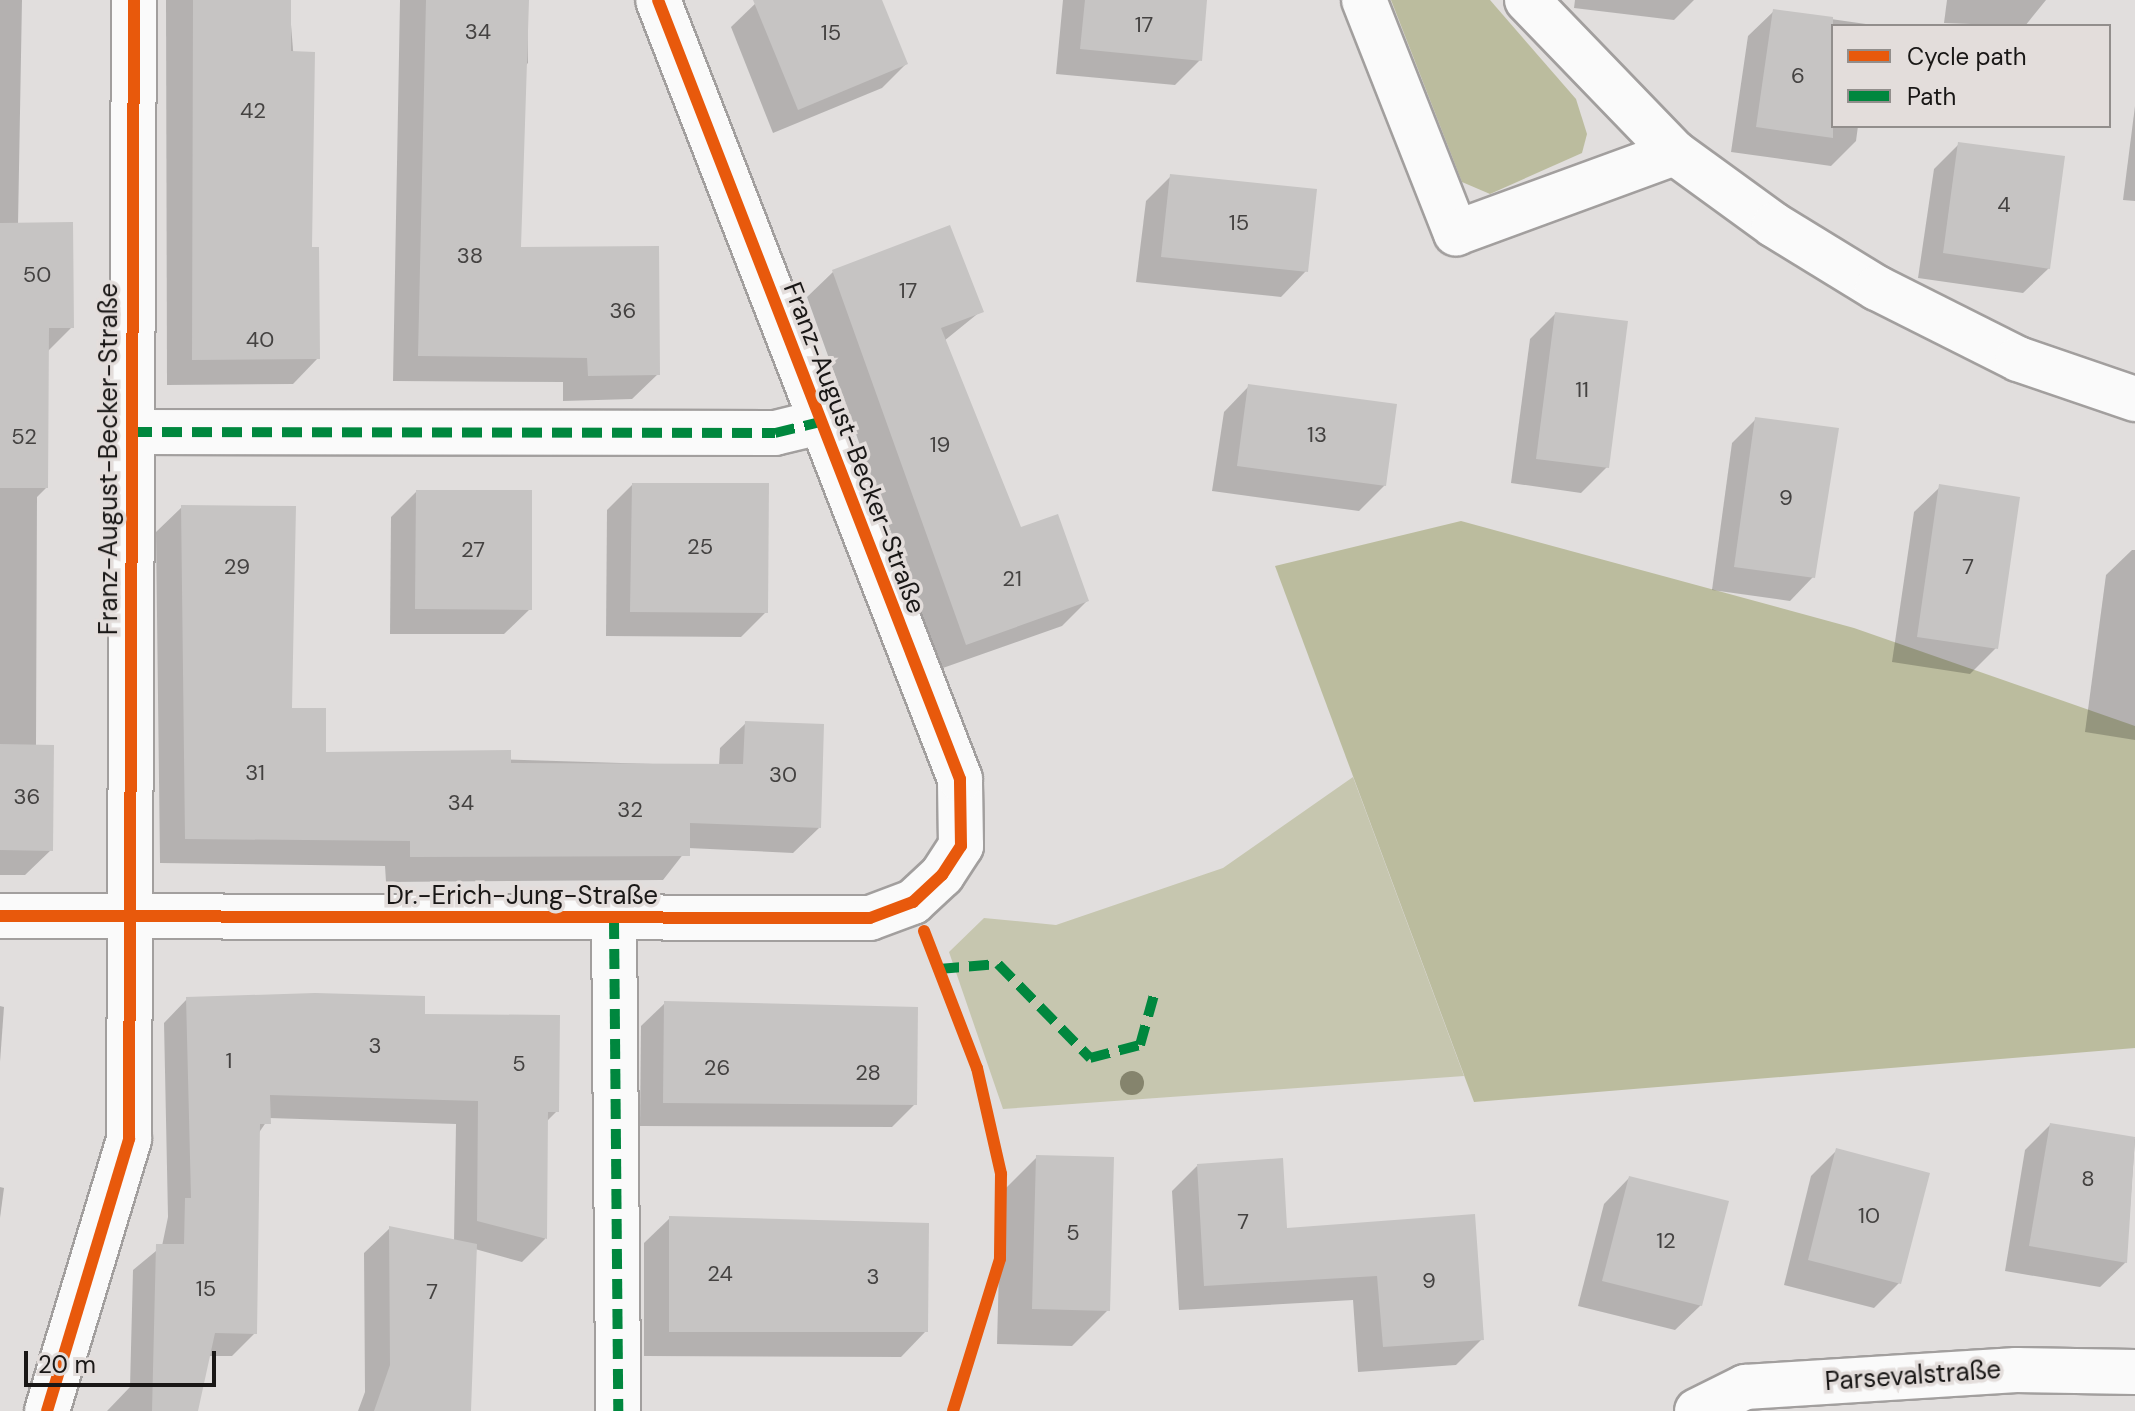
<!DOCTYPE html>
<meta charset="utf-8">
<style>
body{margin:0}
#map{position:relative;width:2135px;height:1411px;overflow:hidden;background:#e1dedd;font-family:"DM Sans",sans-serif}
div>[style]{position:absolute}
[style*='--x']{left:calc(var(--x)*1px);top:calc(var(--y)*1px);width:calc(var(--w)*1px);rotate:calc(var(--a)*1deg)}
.green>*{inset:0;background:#c6c6af}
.forest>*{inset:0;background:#bbbc9e}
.shadow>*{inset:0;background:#0003}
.building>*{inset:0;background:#c6c4c3}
.roads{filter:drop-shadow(2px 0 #a29f9e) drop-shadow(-2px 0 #a29f9e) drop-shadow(0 2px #a29f9e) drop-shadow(0 -2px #a29f9e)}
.minor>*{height:44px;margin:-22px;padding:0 22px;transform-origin:22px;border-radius:22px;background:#fafafa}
.quiet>*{height:10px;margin-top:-5px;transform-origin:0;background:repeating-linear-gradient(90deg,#00873e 0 20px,transparent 0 30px)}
.cycleway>*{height:12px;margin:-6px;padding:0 6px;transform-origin:6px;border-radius:6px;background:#e8590c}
.trees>*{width:24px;height:24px;margin:-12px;border-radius:50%;background:#85846d}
span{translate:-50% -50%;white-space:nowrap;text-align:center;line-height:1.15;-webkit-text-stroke:7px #e3dddb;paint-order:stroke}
.number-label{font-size:22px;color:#444241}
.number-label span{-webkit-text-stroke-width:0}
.street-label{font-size:26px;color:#191716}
.legend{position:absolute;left:1831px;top:24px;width:280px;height:104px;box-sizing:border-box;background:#e3dddb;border:2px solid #928e8c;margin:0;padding:10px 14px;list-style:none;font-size:24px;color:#191716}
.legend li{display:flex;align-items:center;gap:16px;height:40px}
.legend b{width:40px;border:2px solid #928e8c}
.scale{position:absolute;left:24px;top:1351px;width:192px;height:36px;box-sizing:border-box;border:4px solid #191716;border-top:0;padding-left:10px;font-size:24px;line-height:28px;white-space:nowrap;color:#191716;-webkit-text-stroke:6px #e3dddb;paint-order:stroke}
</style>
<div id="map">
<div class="green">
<i style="clip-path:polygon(1353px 777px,1464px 1076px,1003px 1109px,949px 952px,984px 918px,1056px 925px,1223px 868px)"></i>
</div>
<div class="forest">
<i style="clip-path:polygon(1391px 0,1490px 0,1576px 99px,1587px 134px,1582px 153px,1490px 194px,1462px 182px)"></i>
<i style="clip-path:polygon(1461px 521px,1854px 628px,2135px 726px,2135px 1048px,1474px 1102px,1275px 566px)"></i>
</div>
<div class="shadow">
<i style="clip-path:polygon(0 0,22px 0,18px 225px,72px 327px,47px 352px,46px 488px,37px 497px,36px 747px,51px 850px,25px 875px,0 875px)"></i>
<i style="clip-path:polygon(166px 0,289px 0,318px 358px,293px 384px,167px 385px)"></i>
<i style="clip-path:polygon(400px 0,527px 0,528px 63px,502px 89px,519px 249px,658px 374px,632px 399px,563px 401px,563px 382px,393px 381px)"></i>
<i style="clip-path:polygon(759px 0,880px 0,906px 64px,882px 88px,773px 133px,731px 27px)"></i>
<i style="clip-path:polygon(1063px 0,1205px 0,1200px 60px,1175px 85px,1056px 74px)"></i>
<i style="clip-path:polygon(1575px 0,1694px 0,1674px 20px,1574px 8px)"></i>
<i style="clip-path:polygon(1947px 0,2046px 0,2025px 26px,1944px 23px)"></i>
<i style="clip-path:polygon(1774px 11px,1873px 25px,1833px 26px,1833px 126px,1858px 126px,1856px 141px,1831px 166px,1731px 152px,1748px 36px)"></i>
<i style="clip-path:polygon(2135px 106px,2135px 201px,2123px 200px)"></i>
<i style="clip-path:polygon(1959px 144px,2049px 268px,2023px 293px,1918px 278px,1934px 169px)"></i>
<i style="clip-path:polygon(1171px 176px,1306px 271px,1281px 297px,1136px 282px,1146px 201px)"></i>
<i style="clip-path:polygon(833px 272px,981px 311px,944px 341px,1020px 530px,1087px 601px,1062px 626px,940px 669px,807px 297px)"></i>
<i style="clip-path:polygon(1555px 314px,1607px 467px,1581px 493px,1511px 483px,1530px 339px)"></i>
<i style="clip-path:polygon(1249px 386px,1385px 485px,1359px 511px,1212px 491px,1224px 412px)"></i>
<i style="clip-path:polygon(1756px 419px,1813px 577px,1790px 601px,1712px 590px,1732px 443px)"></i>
<i style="clip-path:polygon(632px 485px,766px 612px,741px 637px,606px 636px,607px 510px)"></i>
<i style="clip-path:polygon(1940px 487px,1996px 648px,1970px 674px,1892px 662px,1914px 512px)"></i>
<i style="clip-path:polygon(416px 492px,530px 609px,504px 634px,390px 634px,391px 517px)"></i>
<i style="clip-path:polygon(182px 507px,290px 710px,324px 754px,719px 766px,720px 748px,746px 723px,819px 828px,793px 853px,688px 848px,663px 880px,386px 882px,385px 866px,160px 863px,156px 532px)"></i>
<i style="clip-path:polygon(2132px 550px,2135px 550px,2135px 740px,2085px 732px,2106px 575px)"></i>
<i style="clip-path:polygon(187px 999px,423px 1016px,557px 1111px,546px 1122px,545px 1239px,522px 1262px,475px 1249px,461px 1411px,358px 1411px,365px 1392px,364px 1253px,390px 1228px,454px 1241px,456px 1124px,269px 1118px,258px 1134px,255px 1333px,232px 1356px,208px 1356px,196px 1411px,107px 1411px,130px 1387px,133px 1270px,162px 1246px,168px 1217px,164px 1023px)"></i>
<i style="clip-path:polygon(665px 1003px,915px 1104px,892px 1127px,640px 1126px,641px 1026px)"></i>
<i style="clip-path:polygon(0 1006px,4px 1007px,0 1062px)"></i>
<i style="clip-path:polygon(2050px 1125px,2135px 1139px,2126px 1262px,2100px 1287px,2005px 1271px,2025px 1150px)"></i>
<i style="clip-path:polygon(1836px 1151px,1899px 1283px,1874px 1308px,1784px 1285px,1811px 1176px)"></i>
<i style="clip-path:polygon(1037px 1157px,1108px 1310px,1072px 1346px,997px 1344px,1001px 1193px)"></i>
<i style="clip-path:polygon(1197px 1166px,1285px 1230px,1473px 1216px,1482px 1339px,1456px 1365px,1358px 1372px,1353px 1300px,1179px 1310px,1172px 1191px)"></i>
<i style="clip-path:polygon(1629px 1178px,1701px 1305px,1675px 1330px,1578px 1306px,1604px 1204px)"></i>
<i style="clip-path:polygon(0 1187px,4px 1188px,0 1218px)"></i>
<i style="clip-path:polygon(670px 1218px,926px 1331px,901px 1357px,644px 1356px,644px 1243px)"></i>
</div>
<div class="building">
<i style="clip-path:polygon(193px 0,291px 0,291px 51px,315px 52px,312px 247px,319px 247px,320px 359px,192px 360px)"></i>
<i style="clip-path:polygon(426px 0,529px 0,521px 247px,659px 246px,660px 375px,588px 376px,587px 358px,418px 356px)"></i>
<i style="clip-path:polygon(753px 0,882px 0,908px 64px,798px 110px)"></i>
<i style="clip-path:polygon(1085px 0,1207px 0,1202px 61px,1080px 49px)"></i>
<i style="clip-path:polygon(1773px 9px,1833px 17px,1833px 138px,1756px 127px)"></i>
<i style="clip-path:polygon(1958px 142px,2065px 156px,2050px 269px,1943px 253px)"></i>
<i style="clip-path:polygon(1170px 174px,1317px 189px,1308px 272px,1161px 257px)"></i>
<i style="clip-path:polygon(73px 222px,74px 328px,49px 328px,48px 488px,0 488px,0 223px)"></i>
<i style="clip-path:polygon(950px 225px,984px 312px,941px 328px,1021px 527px,1058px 514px,1089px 601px,966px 645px,832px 270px)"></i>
<i style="clip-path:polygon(1555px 312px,1628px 321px,1609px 468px,1536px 459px)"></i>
<i style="clip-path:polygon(1248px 384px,1397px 404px,1386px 486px,1237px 466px)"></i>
<i style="clip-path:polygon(1755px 417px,1839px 428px,1815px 578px,1734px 567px)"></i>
<i style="clip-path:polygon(632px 483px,769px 483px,768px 613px,630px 612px)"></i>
<i style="clip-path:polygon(1939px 484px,2020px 497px,1998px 649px,1917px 637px)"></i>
<i style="clip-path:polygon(416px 490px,532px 490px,532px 610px,415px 609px)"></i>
<i style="clip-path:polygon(181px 505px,296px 506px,292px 708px,326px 708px,326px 752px,511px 750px,511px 763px,743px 764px,745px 721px,824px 724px,821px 828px,690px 823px,690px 856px,410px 857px,410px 841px,185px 839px)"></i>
<i style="clip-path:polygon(0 744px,54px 745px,53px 851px,0 850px)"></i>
<i style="clip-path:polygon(315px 993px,425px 996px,425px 1014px,560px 1015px,559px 1112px,548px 1112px,547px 1239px,477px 1221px,478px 1101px,270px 1095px,271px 1124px,260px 1124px,257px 1334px,215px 1333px,198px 1411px,152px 1411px,156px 1244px,184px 1244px,185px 1198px,191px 1198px,186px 997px)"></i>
<i style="clip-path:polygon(664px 1001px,918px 1007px,917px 1105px,663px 1103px)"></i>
<i style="clip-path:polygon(2050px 1123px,2135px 1137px,2127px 1263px,2029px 1246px)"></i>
<i style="clip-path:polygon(1836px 1148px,1930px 1173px,1901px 1284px,1808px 1260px)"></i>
<i style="clip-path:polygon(1036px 1155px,1114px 1157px,1110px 1311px,1032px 1309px)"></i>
<i style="clip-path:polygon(1283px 1158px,1287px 1228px,1475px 1214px,1484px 1340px,1383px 1347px,1377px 1276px,1204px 1286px,1197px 1164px)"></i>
<i style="clip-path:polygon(1629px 1176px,1729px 1201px,1702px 1306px,1602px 1281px)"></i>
<i style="clip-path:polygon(669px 1216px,929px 1223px,928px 1332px,669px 1332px)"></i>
<i style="clip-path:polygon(389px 1226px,477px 1244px,471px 1411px,374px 1411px,390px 1365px)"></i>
</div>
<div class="roads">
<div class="minor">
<i style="--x:1364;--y:0;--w:251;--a:68.5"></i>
<i style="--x:1456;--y:233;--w:233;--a:-20.1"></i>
<i style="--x:1527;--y:0;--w:213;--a:46"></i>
<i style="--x:1675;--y:153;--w:122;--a:36"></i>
<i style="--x:1774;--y:225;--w:121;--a:31.5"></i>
<i style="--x:1877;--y:288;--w:158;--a:26.7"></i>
<i style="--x:2018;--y:359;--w:124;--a:18.9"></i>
<i style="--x:132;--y:432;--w:643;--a:0.09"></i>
<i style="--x:775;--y:433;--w:46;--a:-13.7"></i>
<i style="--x:0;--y:916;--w:870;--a:0.13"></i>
<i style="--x:870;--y:918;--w:46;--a:-20.4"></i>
<i style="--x:913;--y:902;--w:40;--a:-43"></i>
<i style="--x:942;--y:875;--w:35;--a:-57"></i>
<i style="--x:961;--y:846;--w:67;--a:-90.9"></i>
<i style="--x:960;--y:779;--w:835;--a:-111.19"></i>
<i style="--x:614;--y:919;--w:492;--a:89.5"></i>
<i style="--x:47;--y:1411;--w:284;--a:-73.2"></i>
<i style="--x:129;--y:1139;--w:1139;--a:-89.75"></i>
<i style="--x:1697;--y:1411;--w:54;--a:-26.6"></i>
<i style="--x:1745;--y:1387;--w:272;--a:-3.6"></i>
<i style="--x:2016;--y:1370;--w:119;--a:1"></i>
</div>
</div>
<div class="quiet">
<i style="--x:132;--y:432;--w:643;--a:0.09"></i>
<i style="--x:775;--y:433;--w:46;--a:-13.7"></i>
<i style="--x:614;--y:919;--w:492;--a:89.5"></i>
<i style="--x:939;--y:969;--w:59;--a:-4.8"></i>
<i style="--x:998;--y:964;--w:132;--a:45.6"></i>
<i style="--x:1090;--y:1058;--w:52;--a:-14.6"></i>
<i style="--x:1140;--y:1045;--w:52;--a:-74.4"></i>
</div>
<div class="cycleway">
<i style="--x:0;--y:916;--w:870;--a:0.13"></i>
<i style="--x:870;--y:918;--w:46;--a:-20.4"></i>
<i style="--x:913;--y:902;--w:40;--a:-43"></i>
<i style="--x:942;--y:875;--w:35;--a:-57"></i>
<i style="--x:961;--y:846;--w:67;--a:-90.9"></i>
<i style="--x:960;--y:779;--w:835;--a:-111.19"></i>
<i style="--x:924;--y:931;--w:147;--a:68.9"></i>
<i style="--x:977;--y:1068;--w:109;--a:77.2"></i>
<i style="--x:1001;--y:1174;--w:85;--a:90.7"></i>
<i style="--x:1000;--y:1259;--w:159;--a:107.2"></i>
<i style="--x:47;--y:1411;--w:284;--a:-73.2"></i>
<i style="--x:129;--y:1139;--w:1139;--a:-89.75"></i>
</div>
<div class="trees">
<i style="left:1132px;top:1083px"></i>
</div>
<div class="number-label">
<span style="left:1144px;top:25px">17</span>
<span style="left:478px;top:32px">34</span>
<span style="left:831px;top:33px">15</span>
<span style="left:1798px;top:76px">6</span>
<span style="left:253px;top:111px">42</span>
<span style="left:2004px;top:205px">4</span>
<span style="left:1239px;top:223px">15</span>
<span style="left:470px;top:256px">38</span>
<span style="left:37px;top:275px">50</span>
<span style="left:908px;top:291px">17</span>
<span style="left:623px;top:311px">36</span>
<span style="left:260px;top:340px">40</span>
<span style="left:1582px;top:390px">11</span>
<span style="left:1317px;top:435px">13</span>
<span style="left:24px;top:437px">52</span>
<span style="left:940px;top:445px">19</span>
<span style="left:1786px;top:498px">9</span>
<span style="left:700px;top:547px">25</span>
<span style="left:473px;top:550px">27</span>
<span style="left:237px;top:567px">29</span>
<span style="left:1968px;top:567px">7</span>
<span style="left:1012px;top:579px">21</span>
<span style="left:255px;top:773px">31</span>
<span style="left:783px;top:775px">30</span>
<span style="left:27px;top:797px">36</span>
<span style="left:461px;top:803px">34</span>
<span style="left:630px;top:810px">32</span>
<span style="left:375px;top:1046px">3</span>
<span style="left:229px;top:1061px">1</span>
<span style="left:519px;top:1064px">5</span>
<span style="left:717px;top:1068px">26</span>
<span style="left:868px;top:1073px">28</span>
<span style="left:2088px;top:1179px">8</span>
<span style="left:1869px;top:1216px">10</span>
<span style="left:1243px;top:1222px">7</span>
<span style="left:1073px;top:1233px">5</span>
<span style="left:1666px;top:1241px">12</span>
<span style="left:720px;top:1274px">24</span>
<span style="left:873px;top:1277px">3</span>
<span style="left:1429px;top:1281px">9</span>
<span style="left:206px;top:1289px">15</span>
<span style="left:432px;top:1292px">7</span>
</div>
<div class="street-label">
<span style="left:854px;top:448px;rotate:69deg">Franz-August-Becker-Straße</span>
<span style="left:109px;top:459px;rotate:-90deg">Franz-August-Becker-Straße</span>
<span style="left:522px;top:896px">Dr.-Erich-Jung-Straße</span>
<span style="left:1913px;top:1376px;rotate:-4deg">Parsevalstraße</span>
</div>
<ul class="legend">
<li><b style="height:10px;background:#e8590c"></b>Cycle path</li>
<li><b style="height:10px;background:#00873e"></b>Path</li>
</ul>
<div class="scale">20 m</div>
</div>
